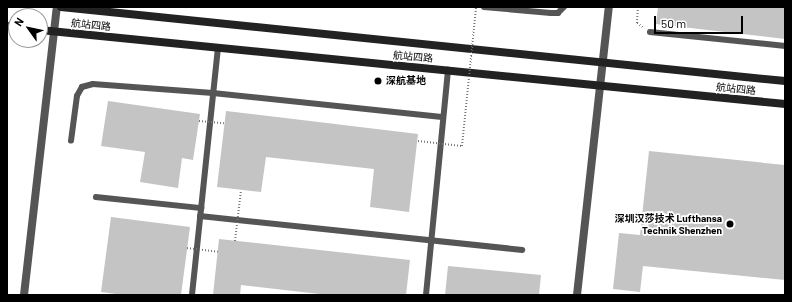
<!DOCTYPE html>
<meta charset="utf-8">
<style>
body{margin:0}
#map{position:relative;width:792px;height:302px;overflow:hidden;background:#fff;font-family:Barlow,"Noto Sans SC",sans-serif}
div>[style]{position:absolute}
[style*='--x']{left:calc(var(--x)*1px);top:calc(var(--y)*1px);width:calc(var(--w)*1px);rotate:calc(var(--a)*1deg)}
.building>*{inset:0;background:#c4c4c4}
.path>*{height:2px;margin-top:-1px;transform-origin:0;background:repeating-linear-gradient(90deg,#777 0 1px,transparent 0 3px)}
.lane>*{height:5.5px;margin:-2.75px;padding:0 2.75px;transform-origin:2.75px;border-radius:2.75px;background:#555}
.street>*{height:8px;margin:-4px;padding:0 4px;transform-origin:4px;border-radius:4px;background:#555}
.secondary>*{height:8px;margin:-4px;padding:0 4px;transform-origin:4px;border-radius:4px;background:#222}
.path-bridge>*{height:2px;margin-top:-1px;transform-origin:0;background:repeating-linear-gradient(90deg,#777 0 1px,transparent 0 3px)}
.dots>*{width:11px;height:11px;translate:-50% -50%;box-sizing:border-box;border:2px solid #fff;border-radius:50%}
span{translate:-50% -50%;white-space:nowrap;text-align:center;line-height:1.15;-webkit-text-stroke:3.5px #fff;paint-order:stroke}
.street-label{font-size:10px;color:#000}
.poi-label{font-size:10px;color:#000;font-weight:700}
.left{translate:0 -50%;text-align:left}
.right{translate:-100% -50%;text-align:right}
.frame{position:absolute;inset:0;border:8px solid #000;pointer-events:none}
.north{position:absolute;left:8px;top:8px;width:40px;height:40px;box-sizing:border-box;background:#fff;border:1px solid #999;border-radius:50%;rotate:303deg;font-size:11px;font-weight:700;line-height:16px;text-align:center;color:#000}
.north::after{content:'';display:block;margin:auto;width:14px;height:18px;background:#000;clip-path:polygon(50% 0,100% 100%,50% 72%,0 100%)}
.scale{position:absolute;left:654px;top:16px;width:89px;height:18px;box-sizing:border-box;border:2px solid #000;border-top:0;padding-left:5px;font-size:12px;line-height:14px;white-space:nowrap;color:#000;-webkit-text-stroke:3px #fff;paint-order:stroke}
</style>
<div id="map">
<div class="building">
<i style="clip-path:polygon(658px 7px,785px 7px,785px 39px,656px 24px)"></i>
<i style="clip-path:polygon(108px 101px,200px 114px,193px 160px,182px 158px,178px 188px,140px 182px,145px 152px,101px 146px)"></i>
<i style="clip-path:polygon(226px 111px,418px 134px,409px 212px,370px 207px,374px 169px,266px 157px,261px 192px,217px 187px)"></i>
<i style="clip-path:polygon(649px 151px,785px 165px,785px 280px,643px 266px,640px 292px,613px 289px,619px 233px,640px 235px)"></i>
<i style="clip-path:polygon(111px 217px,190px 227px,181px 295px,124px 295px,101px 292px)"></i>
<i style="clip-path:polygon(219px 239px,410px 260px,406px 295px,328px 295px,241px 285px,240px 295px,213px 295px)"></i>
<i style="clip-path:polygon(448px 266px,541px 275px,539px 295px,445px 295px)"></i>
</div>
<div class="path">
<i style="--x:638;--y:7;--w:16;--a:94"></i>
<i style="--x:637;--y:23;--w:9;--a:36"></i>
<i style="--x:308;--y:295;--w:2;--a:-90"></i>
</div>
<div class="lane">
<i style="--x:484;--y:7;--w:67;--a:5.1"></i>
<i style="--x:551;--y:13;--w:7;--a:0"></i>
<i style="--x:558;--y:13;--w:8;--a:-45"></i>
<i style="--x:650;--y:32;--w:136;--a:5.9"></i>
<i style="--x:71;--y:141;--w:45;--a:-82.4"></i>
<i style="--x:77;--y:96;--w:10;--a:-61"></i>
<i style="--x:82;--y:87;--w:11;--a:-15"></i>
<i style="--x:93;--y:84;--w:120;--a:4.3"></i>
<i style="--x:213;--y:93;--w:230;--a:6"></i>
<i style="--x:96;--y:197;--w:106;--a:6"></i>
<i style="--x:200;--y:216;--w:324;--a:6"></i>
<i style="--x:192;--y:295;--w:247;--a:-84"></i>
<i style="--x:426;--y:295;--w:226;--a:-84.4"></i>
</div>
<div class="street">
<i style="--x:24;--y:295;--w:290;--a:-83.5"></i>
<i style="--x:577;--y:295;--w:290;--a:-83.7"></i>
</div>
<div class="secondary">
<i style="--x:61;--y:7;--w:728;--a:5.84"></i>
<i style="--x:7;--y:26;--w:9;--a:6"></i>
<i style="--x:40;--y:30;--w:749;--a:5.67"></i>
</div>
<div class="path-bridge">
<i style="--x:199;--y:121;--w:25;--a:5"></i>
<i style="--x:418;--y:141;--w:44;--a:6.5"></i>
<i style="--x:462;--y:146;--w:140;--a:-84.2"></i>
<i style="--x:235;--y:241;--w:51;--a:-83.3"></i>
<i style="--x:187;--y:248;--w:31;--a:7"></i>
</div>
<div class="dots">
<i style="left:378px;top:81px;background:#000"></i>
<i style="left:730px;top:224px;background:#000"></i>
</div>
<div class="street-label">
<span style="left:91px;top:25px;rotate:6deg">航站四路</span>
<span style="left:413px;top:57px;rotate:5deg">航站四路</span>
<span style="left:736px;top:89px;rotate:6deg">航站四路</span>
</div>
<div class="poi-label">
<span class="left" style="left:386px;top:81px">深航基地</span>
<span class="right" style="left:722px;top:224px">深圳汉莎技术 Lufthansa<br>Technik Shenzhen</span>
</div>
<div class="frame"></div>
<div class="north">N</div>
<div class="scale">50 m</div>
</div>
